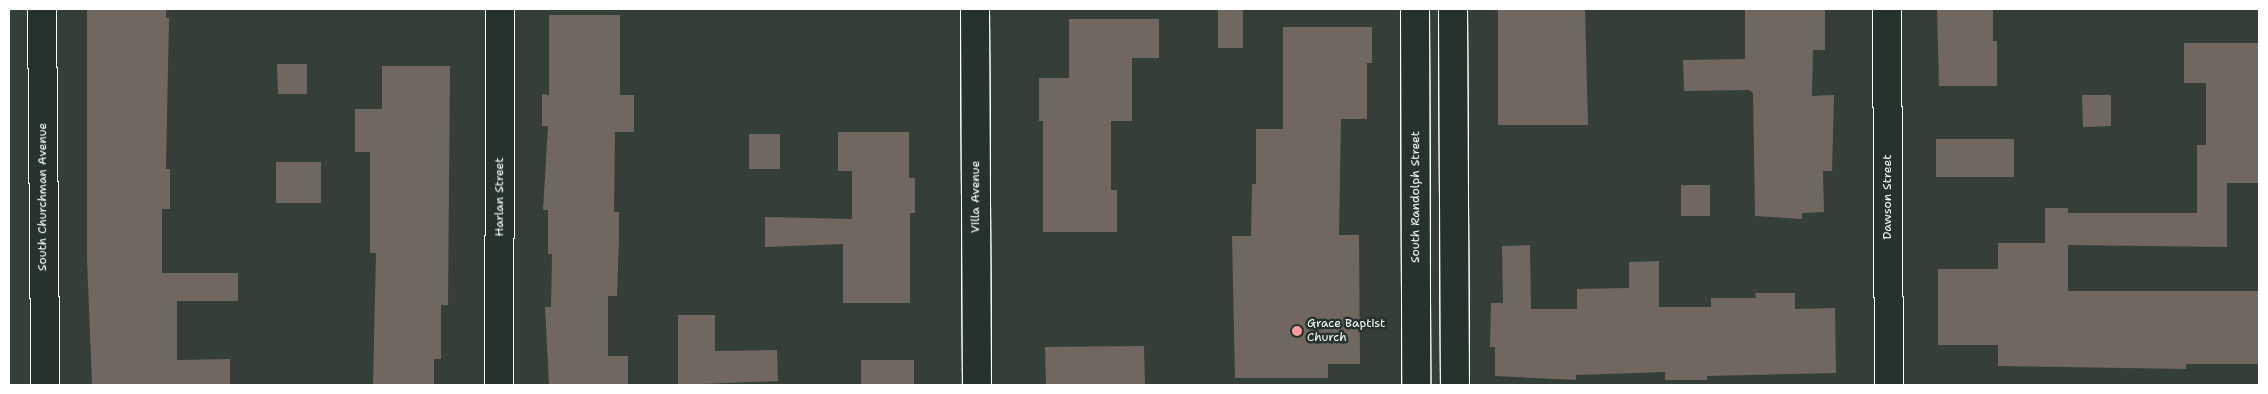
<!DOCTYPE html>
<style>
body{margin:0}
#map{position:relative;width:2268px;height:394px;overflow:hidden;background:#353e37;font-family:"Shantell Sans",sans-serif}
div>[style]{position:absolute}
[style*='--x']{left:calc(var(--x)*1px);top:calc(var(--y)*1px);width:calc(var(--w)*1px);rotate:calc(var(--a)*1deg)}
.building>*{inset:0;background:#706860}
.roads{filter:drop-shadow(1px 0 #fff) drop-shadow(-1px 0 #fff) drop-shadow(0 1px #fff) drop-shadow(0 -1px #fff)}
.minor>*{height:28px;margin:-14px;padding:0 14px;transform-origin:14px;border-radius:14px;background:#26332d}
.dots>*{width:14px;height:14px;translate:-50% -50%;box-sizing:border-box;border:2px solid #26332d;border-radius:50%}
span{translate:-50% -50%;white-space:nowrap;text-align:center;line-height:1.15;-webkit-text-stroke:5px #26332d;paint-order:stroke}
.street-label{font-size:12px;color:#fff}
.poi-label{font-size:12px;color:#fff}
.left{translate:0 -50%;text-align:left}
.frame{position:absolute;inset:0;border:10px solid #fff;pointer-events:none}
</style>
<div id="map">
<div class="building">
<i style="clip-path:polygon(87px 9px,166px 9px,166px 18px,169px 18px,166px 169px,170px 169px,170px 209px,162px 209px,162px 273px,238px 273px,238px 301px,177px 301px,177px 360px,230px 359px,230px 385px,92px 385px,87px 258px)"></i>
<i style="clip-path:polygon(1218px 9px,1243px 9px,1243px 48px,1218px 48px)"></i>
<i style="clip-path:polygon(1498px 9px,1585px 9px,1588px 125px,1498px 125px)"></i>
<i style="clip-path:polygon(1745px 9px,1825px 9px,1825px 50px,1813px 50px,1812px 96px,1834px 95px,1832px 171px,1823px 171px,1824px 212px,1802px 213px,1802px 219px,1755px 216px,1753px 93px,1749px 90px,1684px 91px,1683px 60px,1745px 59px)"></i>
<i style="clip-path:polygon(1937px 9px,1993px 9px,1993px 41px,1997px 41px,1997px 86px,1939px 86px)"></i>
<i style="clip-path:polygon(549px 15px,620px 15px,620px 95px,634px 95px,634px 132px,615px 132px,614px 212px,619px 212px,619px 239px,617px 296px,608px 296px,608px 356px,628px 356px,628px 385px,549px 385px,545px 307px,551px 307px,552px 254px,548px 254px,548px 210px,543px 210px,548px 126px,542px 126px,542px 94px,549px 95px)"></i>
<i style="clip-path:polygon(1069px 19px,1159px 19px,1159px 58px,1132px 58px,1132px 121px,1111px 121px,1111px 190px,1117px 190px,1117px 232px,1043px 232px,1043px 121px,1039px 121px,1039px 78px,1069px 78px)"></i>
<i style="clip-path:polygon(1283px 27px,1372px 27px,1372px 63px,1367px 63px,1367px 119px,1341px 119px,1339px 235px,1359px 235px,1360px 364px,1328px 364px,1328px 378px,1235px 378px,1232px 236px,1251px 236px,1252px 184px,1256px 184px,1256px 129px,1283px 129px)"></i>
<i style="clip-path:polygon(2184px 43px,2259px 43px,2259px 183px,2227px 183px,2227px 247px,2068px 245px,2068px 291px,2259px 291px,2259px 364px,2186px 364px,2186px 369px,1998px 366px,1998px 345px,1938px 345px,1938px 269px,1998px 269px,1998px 243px,2045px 243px,2045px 208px,2068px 208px,2068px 213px,2197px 213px,2197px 145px,2206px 145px,2206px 83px,2184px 83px)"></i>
<i style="clip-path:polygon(277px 64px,307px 64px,307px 94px,278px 94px)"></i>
<i style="clip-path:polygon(382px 66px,450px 66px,448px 305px,441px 305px,441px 359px,434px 359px,434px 385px,373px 385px,376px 253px,370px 253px,370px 152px,355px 152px,355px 109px,382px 109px)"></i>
<i style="clip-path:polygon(2082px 95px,2111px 95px,2111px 126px,2083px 127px)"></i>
<i style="clip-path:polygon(838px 132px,909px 132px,909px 178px,915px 178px,915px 213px,910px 213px,910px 303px,843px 303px,843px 244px,765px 247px,765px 217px,852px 219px,852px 171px,838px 171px)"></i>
<i style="clip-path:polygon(749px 134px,780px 134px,780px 169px,749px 169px)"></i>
<i style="clip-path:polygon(1936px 139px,2014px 139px,2014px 177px,1936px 177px)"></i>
<i style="clip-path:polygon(276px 162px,321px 162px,321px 203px,276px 203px)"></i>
<i style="clip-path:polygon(1681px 185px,1710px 185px,1710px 216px,1681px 216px)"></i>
<i style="clip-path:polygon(1530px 245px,1531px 309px,1577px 309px,1577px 289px,1629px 288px,1629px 262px,1659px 261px,1659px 307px,1711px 307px,1711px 298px,1756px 298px,1755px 293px,1795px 293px,1795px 309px,1835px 308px,1836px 373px,1707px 376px,1707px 380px,1665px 380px,1665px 372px,1576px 375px,1576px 380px,1495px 376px,1495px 347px,1490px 347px,1491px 303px,1503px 303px,1502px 246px)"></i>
<i style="clip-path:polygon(678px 315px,715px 315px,715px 351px,777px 350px,778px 381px,678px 385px)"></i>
<i style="clip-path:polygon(1144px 346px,1145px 384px,1046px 385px,1045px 347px)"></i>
<i style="clip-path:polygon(861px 360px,914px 360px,914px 385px,861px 385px)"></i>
</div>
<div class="roads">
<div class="minor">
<i style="--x:42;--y:9;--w:376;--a:89.5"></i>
<i style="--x:975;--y:9;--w:376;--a:89.7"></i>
<i style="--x:1415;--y:9;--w:376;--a:89.8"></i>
<i style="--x:1453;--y:9;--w:376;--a:89.7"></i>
<i style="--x:1887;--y:9;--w:376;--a:89.7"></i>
<i style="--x:499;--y:385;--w:376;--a:-89.8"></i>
</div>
</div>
<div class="dots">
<i style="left:1297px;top:331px;background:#ff9aa2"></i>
</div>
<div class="street-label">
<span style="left:43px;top:197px;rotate:-90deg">South Churchman Avenue</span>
<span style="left:500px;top:197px;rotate:-90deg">Harlan Street</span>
<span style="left:976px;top:197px;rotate:-90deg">Villa Avenue</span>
<span style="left:1416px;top:197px;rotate:-90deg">South Randolph Street</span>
<span style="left:1888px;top:197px;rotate:-90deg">Dawson Street</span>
</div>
<div class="poi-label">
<span class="left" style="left:1307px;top:331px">Grace Baptist<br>Church</span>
</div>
<div class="frame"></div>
</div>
